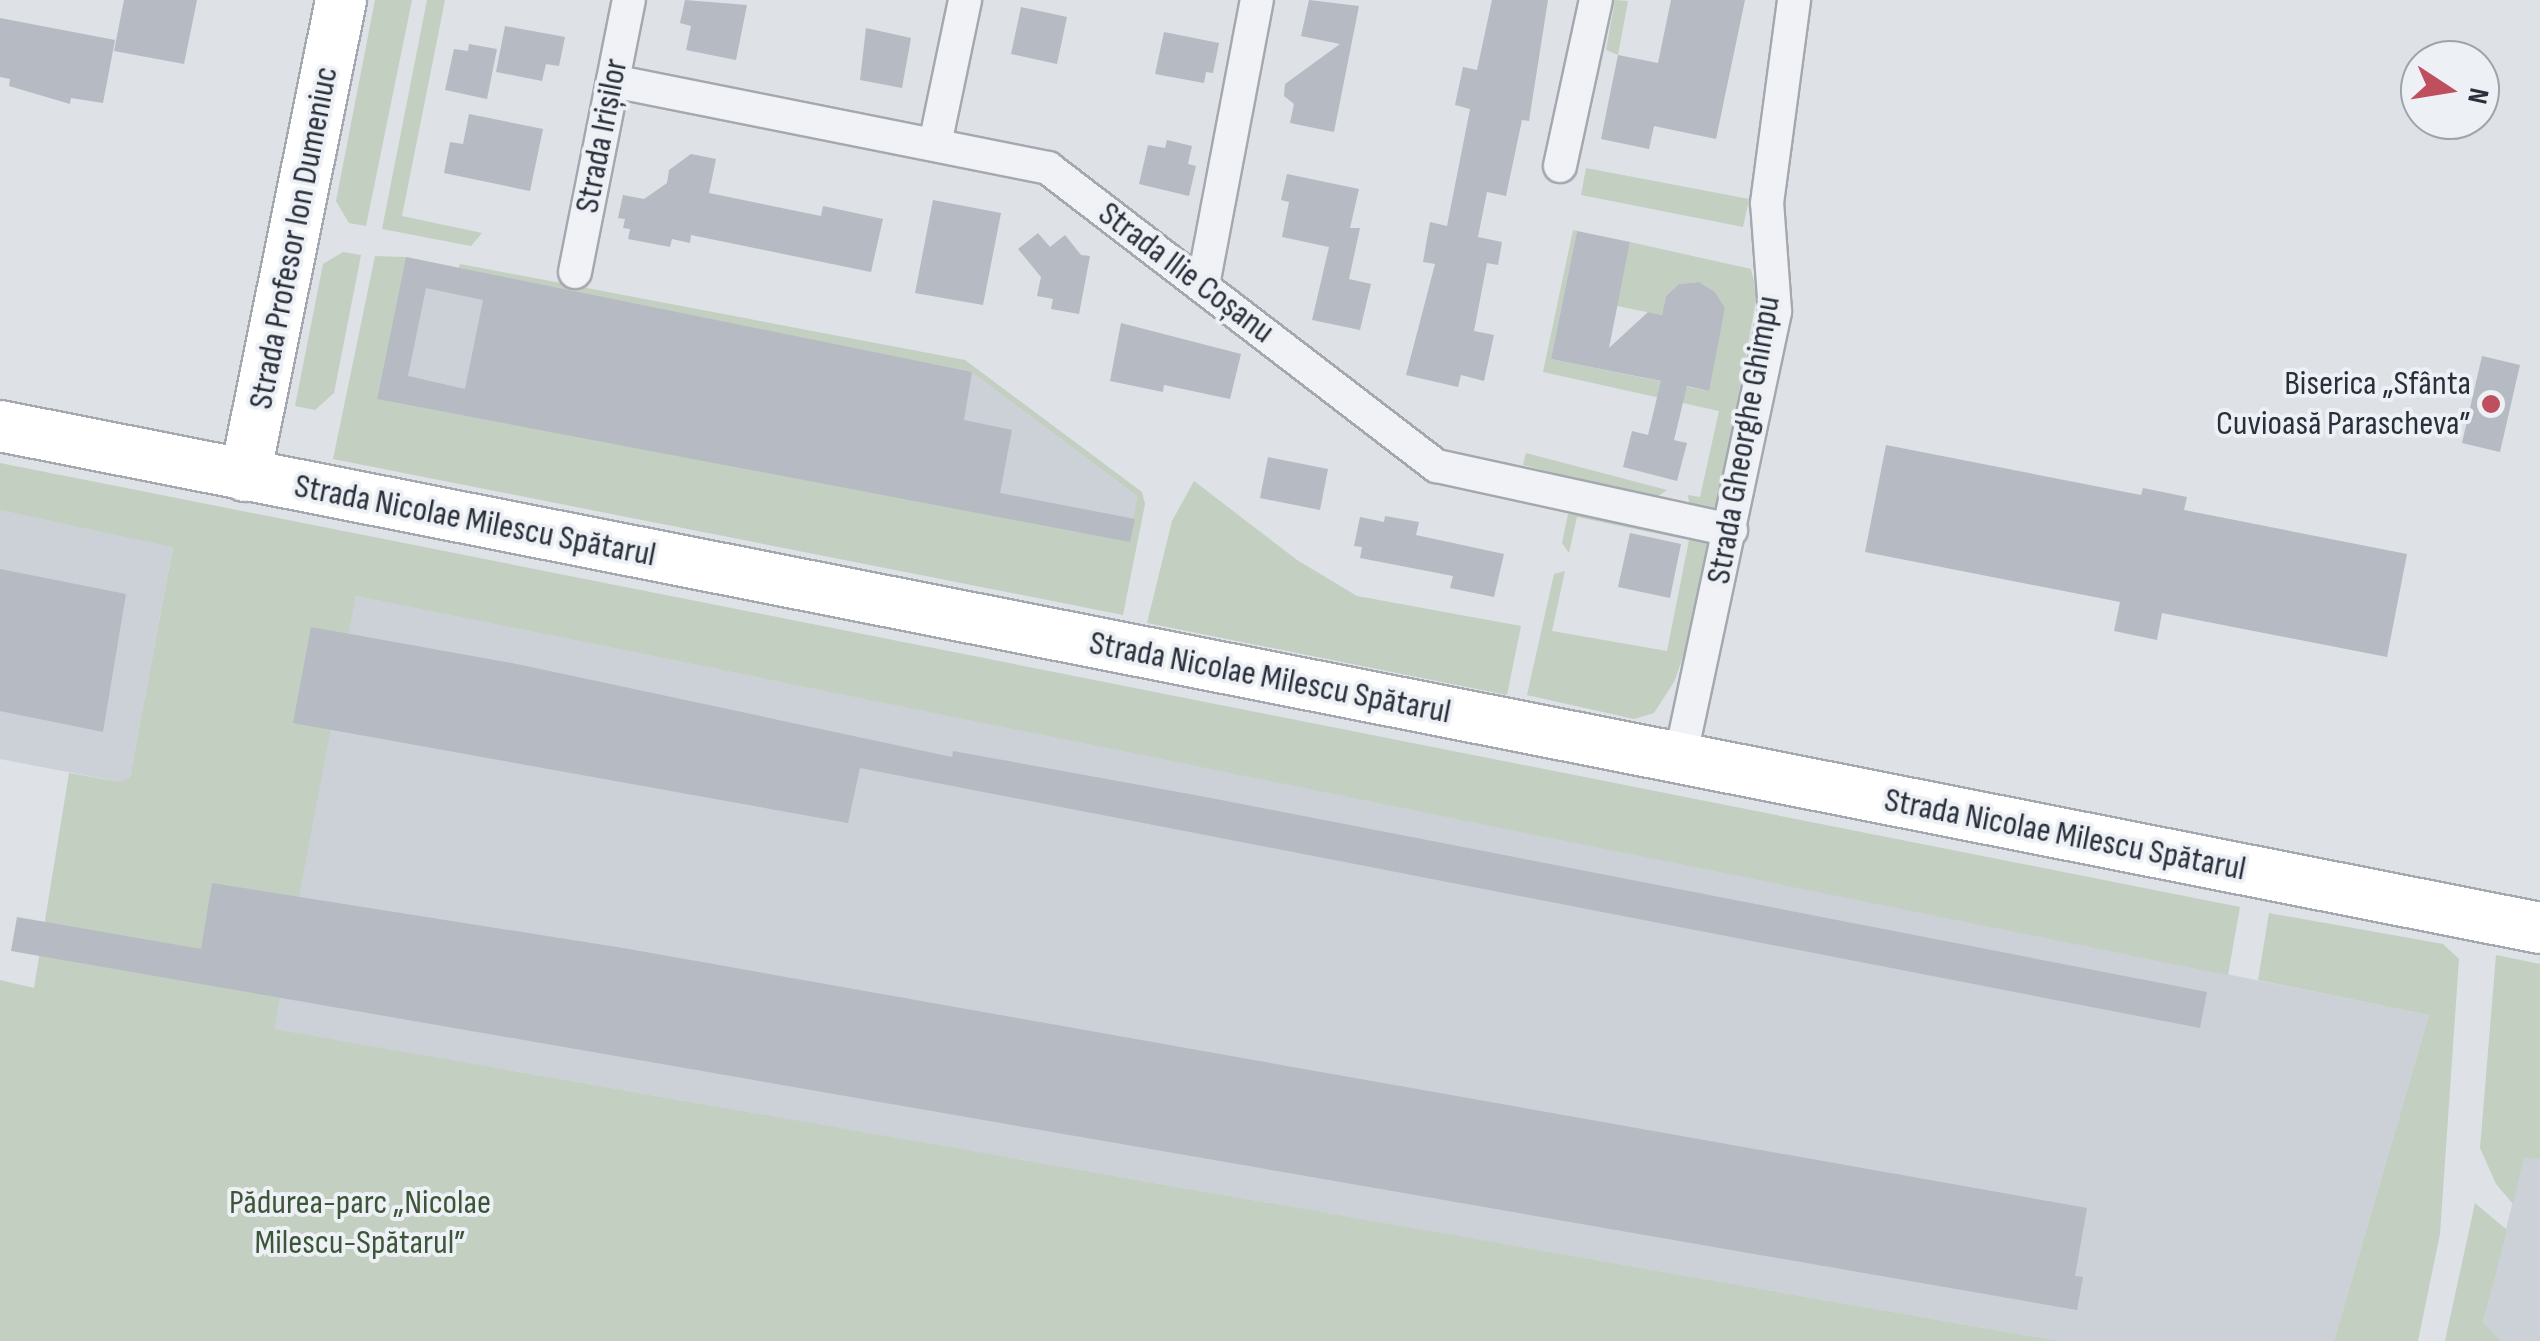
<!DOCTYPE html>
<meta charset="utf-8">
<style>
body{margin:0}
#map{position:relative;width:2540px;height:1341px;overflow:hidden;background:#dee1e6;font-family:"Sofia Sans Condensed",sans-serif}
div>[style]{position:absolute}
[style*='--x']{left:calc(var(--x)*1px);top:calc(var(--y)*1px);width:calc(var(--w)*1px);rotate:calc(var(--a)*1deg)}
.built>*{inset:0;background:#ccd0d7}
.green>*{inset:0;background:#c3cfc0}
.building>*{inset:0;background:#b6bac2}
.roads{filter:drop-shadow(2px 0 #a4a8af) drop-shadow(-2px 0 #a4a8af) drop-shadow(0 2px #a4a8af) drop-shadow(0 -2px #a4a8af)}
.minor>*{height:32px;margin:-16px;padding:0 16px;transform-origin:16px;border-radius:16px;background:#f0f2f5}
.primary>*{height:50px;margin:-25px;padding:0 25px;transform-origin:25px;border-radius:25px;background:#fff}
.dots>*{width:28px;height:28px;translate:-50% -50%;box-sizing:border-box;border:5px solid #edf0f4;border-radius:50%}
span{translate:-50% -50%;white-space:nowrap;text-align:center;line-height:1.15;-webkit-text-stroke:8px #edf0f4;paint-order:stroke}
.street-label{font-size:35px;color:#292f3b}
.poi-label{font-size:35px;color:#292f3b}
.right{translate:-100% -50%;text-align:right}
.park-label{font-size:35px;color:#3d5538}
.north{position:absolute;left:2400px;top:40px;width:100px;height:100px;box-sizing:border-box;background:#edf0f4;border:2px solid #9fa3aa;border-radius:50%;rotate:102deg;font-size:28px;font-weight:700;line-height:40px;text-align:center;color:#292f3b}
.north::after{content:'';display:block;margin:auto;width:35px;height:45px;background:#bf4f5e;clip-path:polygon(50% 0,100% 100%,50% 72%,0 100%)}
</style>
<div id="map">
<div class="built">
<i style="clip-path:polygon(406px 257px,972px 372px,1137px 496px,1130px 542px,377px 399px)"></i>
<i style="clip-path:polygon(0 510px,173px 546px,130px 777px,120px 782px,0 759px)"></i>
<i style="clip-path:polygon(356px 596px,2429px 1015px,2334px 1341px,2059px 1341px,273px 1029px)"></i>
<i style="clip-path:polygon(2524px 1156px,2540px 1159px,2540px 1341px,2501px 1341px,2483px 1324px)"></i>
</div>
<div class="green">
<i style="clip-path:polygon(375px 0,412px 0,366px 226px,349px 223px,336px 201px)"></i>
<i style="clip-path:polygon(427px 0,445px 0,402px 216px,482px 233px,471px 246px,382px 229px)"></i>
<i style="clip-path:polygon(1615px 0,1628px 1px,1618px 55px,1606px 50px)"></i>
<i style="clip-path:polygon(1586px 168px,1749px 199px,1743px 227px,1581px 195px)"></i>
<i style="clip-path:polygon(1573px 230px,1577px 231px,1551px 359px,1708px 391px,1725px 308px,1715px 292px,1699px 282px,1679px 284px,1666px 296px,1662px 315px,1617px 306px,1630px 242px,1751px 269px,1757px 295px,1717px 513px,1690px 508px,1688px 495px,1700px 497px,1719px 411px,1543px 372px)"></i>
<i style="clip-path:polygon(343px 252px,361px 255px,334px 393px,315px 410px,295px 406px,323px 264px)"></i>
<i style="clip-path:polygon(375px 256px,406px 257px,377px 399px,1130px 541px,1137px 496px,972px 372px,458px 270px,460px 264px,965px 360px,1142px 492px,1145px 504px,1123px 615px,333px 459px)"></i>
<i style="clip-path:polygon(1526px 453px,1667px 490px,1654px 499px,1523px 465px)"></i>
<i style="clip-path:polygon(0 463px,2240px 907px,2228px 975px,356px 596px,274px 1029px,2059px 1341px,0 1341px,0 980px,34px 988px,69px 773px,120px 782px,130px 777px,173px 547px,0 510px)"></i>
<i style="clip-path:polygon(1194px 481px,1297px 560px,1357px 596px,1521px 626px,1507px 695px,1147px 623px,1172px 521px)"></i>
<i style="clip-path:polygon(1579px 511px,1706px 535px,1713px 545px,1696px 621px,1674px 682px,1654px 713px,1634px 719px,1527px 695px,1554px 574px,1565px 571px,1552px 631px,1667px 651px,1689px 540px,1577px 517px,1569px 553px,1562px 543px,1568px 514px)"></i>
<i style="clip-path:polygon(2269px 913px,2443px 944px,2459px 959px,2440px 1234px,2418px 1341px,2334px 1341px,2429px 1015px,2258px 980px)"></i>
<i style="clip-path:polygon(2496px 955px,2540px 964px,2540px 1159px,2524px 1157px,2513px 1204px,2496px 1184px,2480px 1148px)"></i>
<i style="clip-path:polygon(2475px 1203px,2507px 1230px,2483px 1323px,2501px 1341px,2445px 1341px)"></i>
</div>
<div class="building">
<i style="clip-path:polygon(124px 0,197px 0,184px 64px,114px 51px)"></i>
<i style="clip-path:polygon(685px 0,747px 5px,736px 60px,686px 50px,691px 26px,680px 23px)"></i>
<i style="clip-path:polygon(1309px 0,1359px 6px,1334px 132px,1290px 123px,1294px 104px,1284px 96px,1285px 84px,1340px 44px,1301px 36px)"></i>
<i style="clip-path:polygon(1492px 0,1548px 0,1529px 121px,1522px 120px,1506px 196px,1487px 192px,1478px 237px,1502px 242px,1498px 265px,1487px 263px,1474px 331px,1494px 335px,1484px 381px,1461px 375px,1458px 387px,1406px 375px,1435px 264px,1423px 262px,1430px 222px,1447px 226px,1470px 109px,1455px 105px,1463px 67px,1477px 70px)"></i>
<i style="clip-path:polygon(1671px 0,1745px 0,1716px 139px,1654px 126px,1649px 149px,1601px 139px,1618px 55px,1658px 63px)"></i>
<i style="clip-path:polygon(1021px 7px,1067px 17px,1057px 64px,1011px 54px)"></i>
<i style="clip-path:polygon(0 18px,115px 40px,103px 103px,71px 98px,70px 104px,9px 86px,10px 79px,0 77px)"></i>
<i style="clip-path:polygon(505px 26px,565px 37px,559px 66px,546px 64px,542px 81px,496px 72px)"></i>
<i style="clip-path:polygon(866px 28px,911px 38px,902px 88px,860px 80px)"></i>
<i style="clip-path:polygon(1164px 32px,1219px 43px,1213px 73px,1206px 72px,1204px 83px,1155px 74px)"></i>
<i style="clip-path:polygon(469px 44px,497px 49px,487px 99px,445px 90px,454px 49px,468px 51px)"></i>
<i style="clip-path:polygon(469px 114px,543px 129px,530px 191px,444px 173px,450px 142px,463px 144px)"></i>
<i style="clip-path:polygon(1167px 140px,1192px 146px,1188px 164px,1196px 166px,1189px 196px,1139px 184px,1148px 145px,1165px 148px)"></i>
<i style="clip-path:polygon(691px 154px,716px 159px,709px 193px,821px 216px,823px 206px,883px 219px,871px 272px,691px 235px,690px 243px,672px 239px,670px 247px,628px 239px,630px 229px,623px 228px,625px 219px,618px 218px,623px 195px,644px 199px,667px 183px,669px 170px)"></i>
<i style="clip-path:polygon(1287px 174px,1359px 189px,1350px 228px,1360px 228px,1349px 279px,1371px 284px,1360px 330px,1312px 320px,1329px 247px,1282px 237px,1289px 202px,1281px 200px)"></i>
<i style="clip-path:polygon(933px 200px,1001px 213px,983px 305px,915px 293px)"></i>
<i style="clip-path:polygon(1577px 231px,1630px 242px,1609px 348px,1648px 312px,1662px 315px,1666px 296px,1679px 284px,1699px 282px,1715px 292px,1725px 308px,1709px 391px,1687px 386px,1674px 440px,1687px 443px,1677px 481px,1623px 467px,1632px 431px,1648px 435px,1661px 381px,1551px 359px)"></i>
<i style="clip-path:polygon(1038px 233px,1050px 247px,1065px 235px,1081px 255px,1090px 256px,1079px 314px,1051px 309px,1053px 299px,1037px 296px,1041px 277px,1018px 249px)"></i>
<i style="clip-path:polygon(evenodd,406px 257px,972px 372px,964px 420px,1012px 430px,1000px 493px,1135px 519px,1130px 542px,377px 399px,406px 257px,426px 288px,483px 300px,465px 389px,408px 376px,426px 288px)"></i>
<i style="clip-path:polygon(1121px 323px,1241px 354px,1230px 399px,1164px 385px,1163px 392px,1110px 381px)"></i>
<i style="clip-path:polygon(2482px 356px,2520px 365px,2500px 452px,2462px 443px)"></i>
<i style="clip-path:polygon(1886px 445px,2141px 495px,2143px 488px,2187px 497px,2184px 510px,2407px 554px,2387px 657px,2162px 613px,2157px 640px,2114px 631px,2120px 602px,1865px 552px)"></i>
<i style="clip-path:polygon(1268px 457px,1328px 469px,1320px 510px,1260px 498px)"></i>
<i style="clip-path:polygon(1385px 516px,1419px 522px,1416px 535px,1504px 554px,1494px 597px,1450px 588px,1453px 576px,1360px 558px,1362px 547px,1354px 546px,1360px 517px,1384px 522px)"></i>
<i style="clip-path:polygon(1630px 533px,1681px 544px,1670px 598px,1618px 587px)"></i>
<i style="clip-path:polygon(0 569px,126px 594px,103px 732px,0 711px)"></i>
<i style="clip-path:polygon(311px 627px,512px 663px,952px 757px,953px 751px,1211px 798px,2207px 992px,2200px 1028px,860px 768px,848px 823px,293px 723px)"></i>
<i style="clip-path:polygon(212px 883px,623px 948px,2087px 1208px,2075px 1276px,2083px 1277px,2077px 1310px,11px 951px,17px 917px,201px 949px)"></i>
</div>
<div class="roads">
<div class="minor">
<i style="--x:613;--y:81;--w:444;--a:11.3"></i>
<i style="--x:1048;--y:168;--w:490;--a:37.5"></i>
<i style="--x:1437;--y:466;--w:301;--a:12.3"></i>
<i style="--x:935;--y:144;--w:147;--a:-78.2"></i>
<i style="--x:1560;--y:166;--w:170;--a:-77.8"></i>
<i style="--x:575;--y:272;--w:277;--a:-78.8"></i>
<i style="--x:1203;--y:285;--w:290;--a:-79.3"></i>
<i style="--x:1680;--y:759;--w:458;--a:-78"></i>
<i style="--x:1775;--y:311;--w:108;--a:-94.2"></i>
<i style="--x:1767;--y:203;--w:205;--a:-82.4"></i>
</div>
<div class="primary">
<i style="--x:0;--y:426;--w:2589;--a:11.18"></i>
<i style="--x:245;--y:476;--w:486;--a:-78.6"></i>
</div>
</div>
<div class="dots">
<i style="left:2491px;top:404px;background:#bf4f5e"></i>
</div>
<div class="street-label">
<span style="left:602px;top:136px;rotate:-79deg">Strada Irișilor</span>
<span style="left:294px;top:238px;rotate:-79deg">Strada Profesor Ion Dumeniuc</span>
<span style="left:1186px;top:273px;rotate:37deg">Strada Ilie Coșanu</span>
<span style="left:1744px;top:440px;rotate:-80deg">Strada Gheorghe Ghimpu</span>
<span style="left:475px;top:521px;rotate:11deg">Strada Nicolae Milescu Spătarul</span>
<span style="left:1270px;top:678px;rotate:11deg">Strada Nicolae Milescu Spătarul</span>
<span style="left:2065px;top:835px;rotate:11deg">Strada Nicolae Milescu Spătarul</span>
</div>
<div class="poi-label">
<span class="right" style="left:2471px;top:404px">Biserica „Sfânta<br>Cuvioasă Parascheva”</span>
</div>
<div class="park-label">
<span style="left:360px;top:1223px">Pădurea-parc „Nicolae<br>Milescu-Spătarul”</span>
</div>
<div class="north">N</div>
</div>
